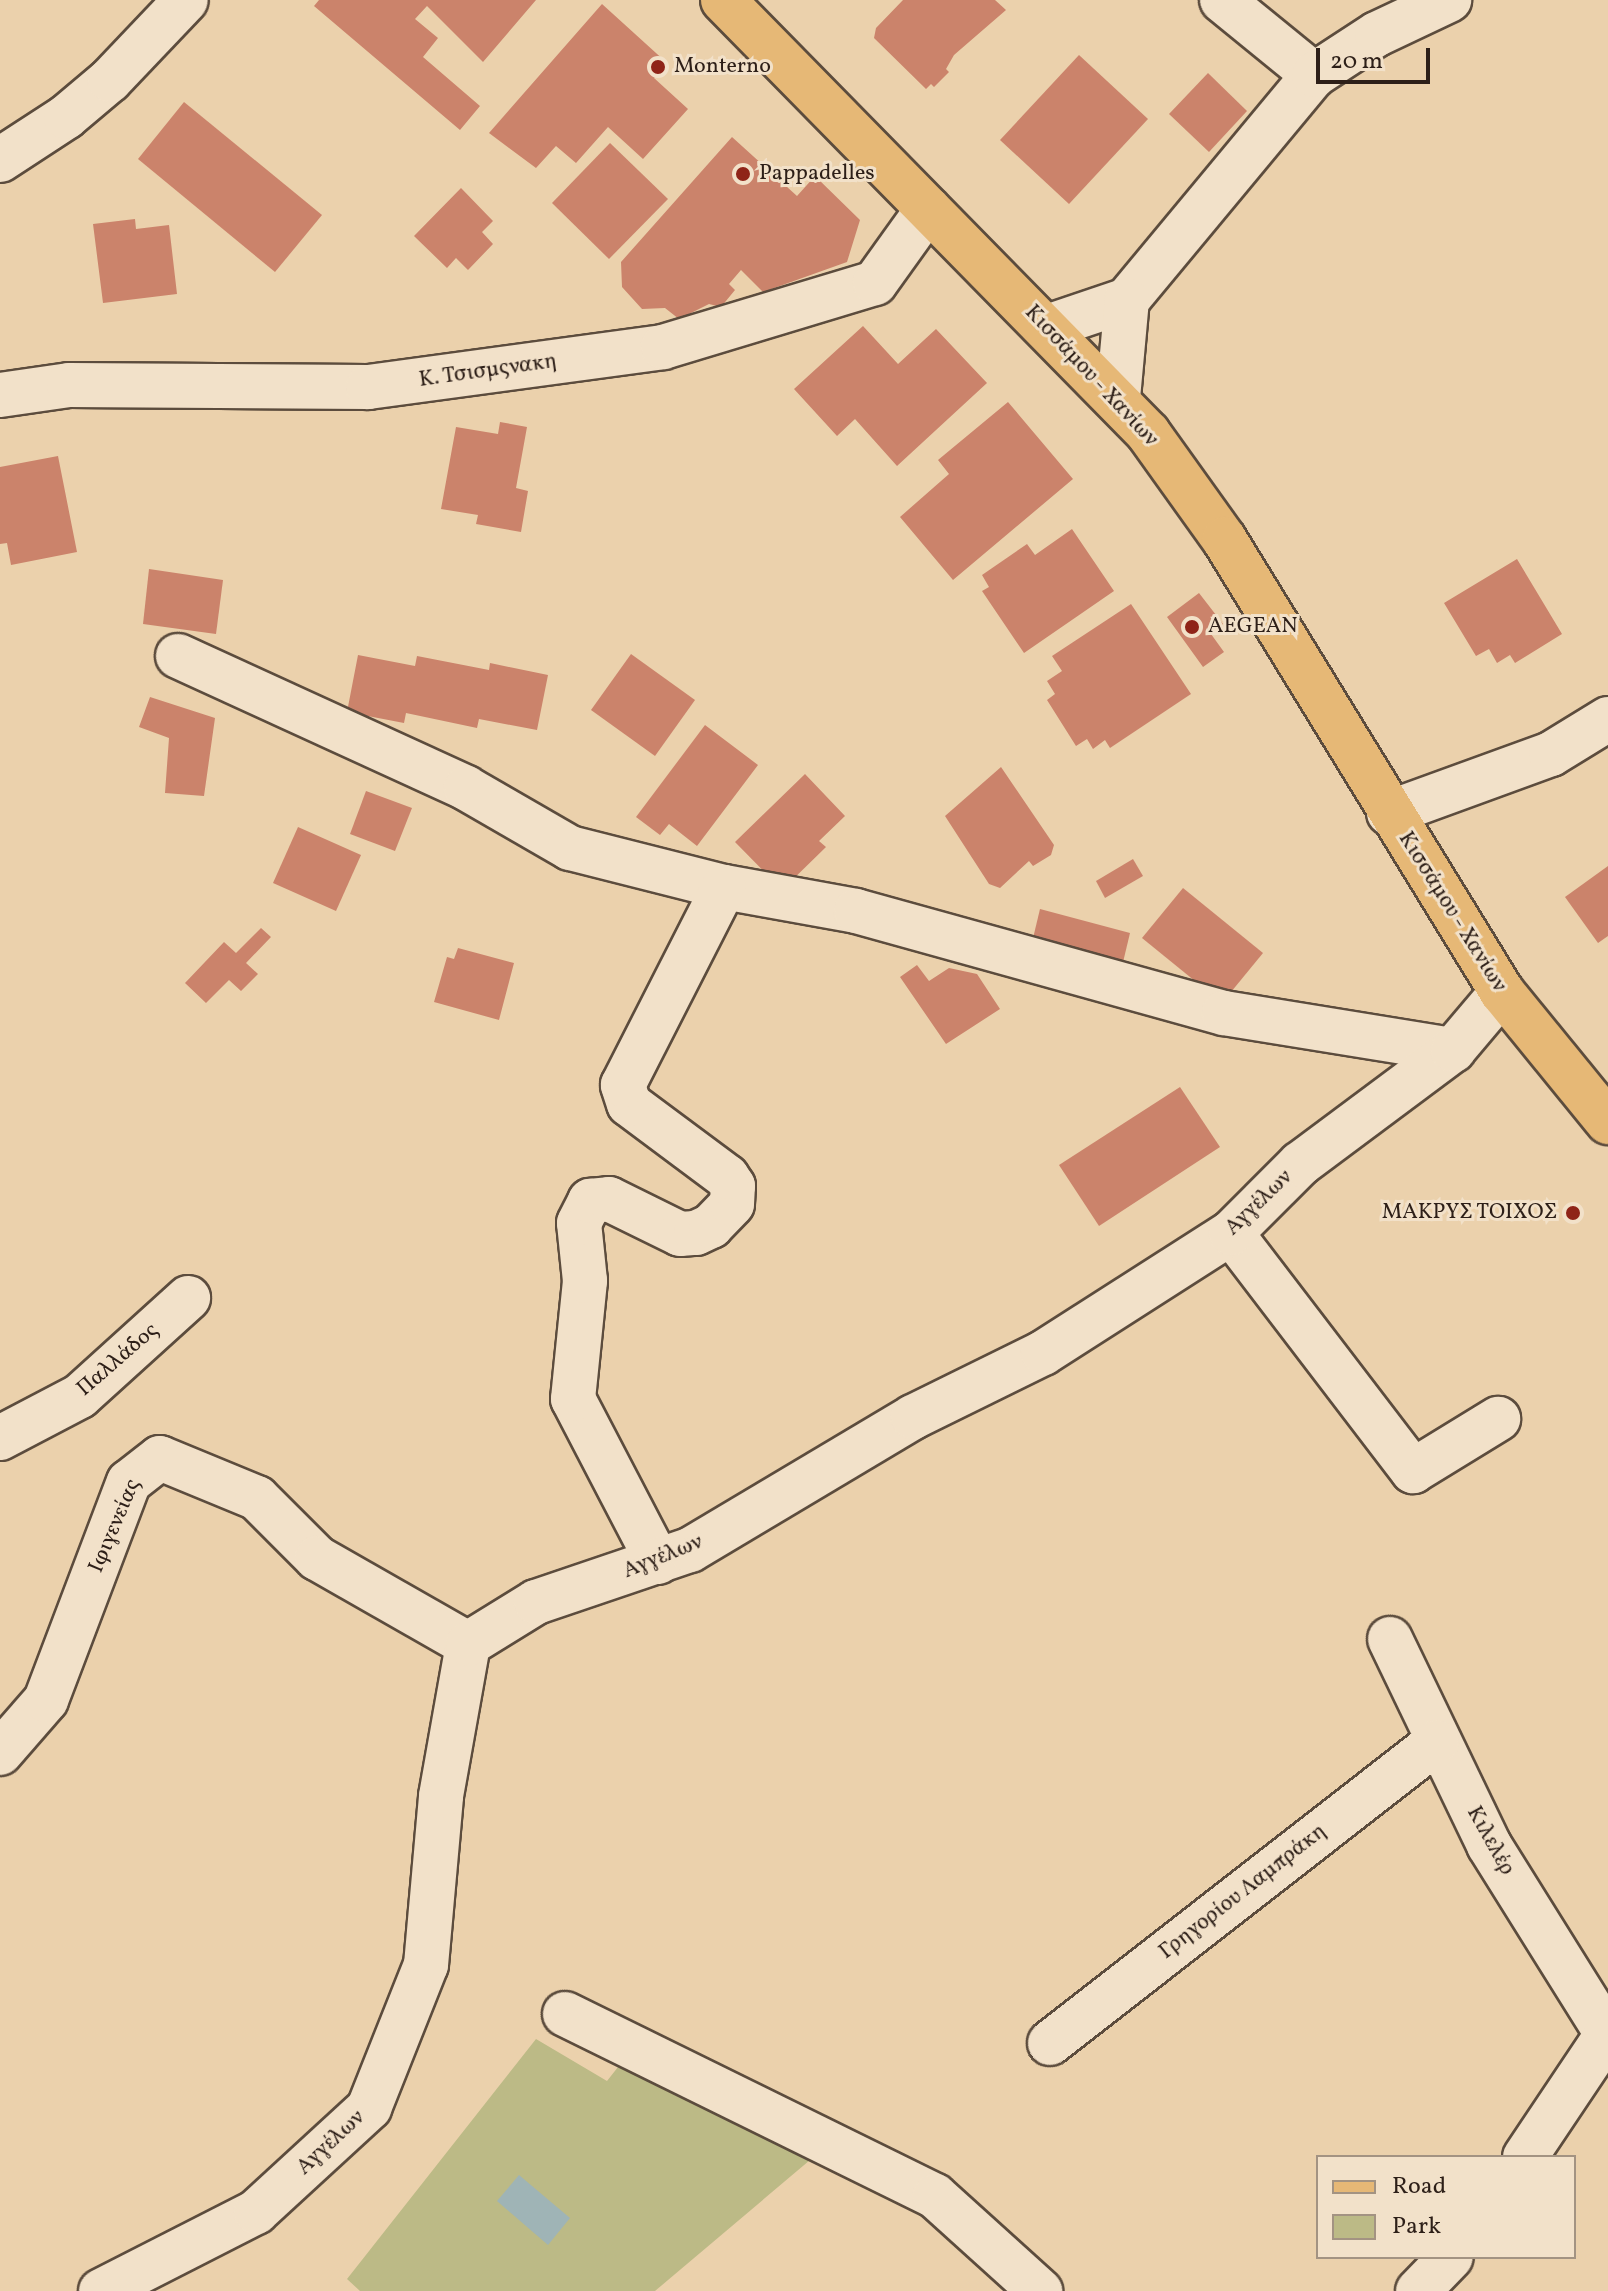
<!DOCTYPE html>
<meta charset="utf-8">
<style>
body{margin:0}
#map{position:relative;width:1608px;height:2291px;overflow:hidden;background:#ebd1ac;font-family:Vollkorn,serif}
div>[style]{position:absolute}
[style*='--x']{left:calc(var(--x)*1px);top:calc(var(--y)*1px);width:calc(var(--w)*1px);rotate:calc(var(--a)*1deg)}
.green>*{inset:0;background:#bcba86}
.water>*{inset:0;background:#9fb4b6}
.building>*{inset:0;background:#cb836b}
.roads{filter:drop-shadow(2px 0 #5c4c3d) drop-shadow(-2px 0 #5c4c3d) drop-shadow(0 2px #5c4c3d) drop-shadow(0 -2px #5c4c3d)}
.minor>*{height:44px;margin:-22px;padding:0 22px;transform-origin:22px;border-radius:22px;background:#f2e1c9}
.major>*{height:44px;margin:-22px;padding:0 22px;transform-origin:22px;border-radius:22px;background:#e6b876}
.dots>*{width:22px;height:22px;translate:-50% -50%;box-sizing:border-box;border:4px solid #f2e1c9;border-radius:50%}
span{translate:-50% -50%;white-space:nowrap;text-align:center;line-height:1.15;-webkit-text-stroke:6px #f2e1c9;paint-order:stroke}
.poi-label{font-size:22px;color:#2d1f18}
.left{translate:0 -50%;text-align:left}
.right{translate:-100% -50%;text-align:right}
.street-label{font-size:22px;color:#2d1f18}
.legend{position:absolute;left:1316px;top:2155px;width:260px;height:104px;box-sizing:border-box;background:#f2e1c9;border:2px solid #a39382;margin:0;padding:10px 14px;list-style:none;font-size:24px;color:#2d1f18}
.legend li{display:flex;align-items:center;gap:16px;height:40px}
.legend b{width:40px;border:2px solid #a39382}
.scale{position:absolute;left:1316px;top:48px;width:114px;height:36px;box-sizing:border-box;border:4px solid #2d1f18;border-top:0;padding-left:10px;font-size:24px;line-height:28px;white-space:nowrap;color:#2d1f18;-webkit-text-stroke:6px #f2e1c9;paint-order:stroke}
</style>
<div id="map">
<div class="green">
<i style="clip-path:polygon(536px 2039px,607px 2081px,633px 2048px,829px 2144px,655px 2291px,360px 2291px,347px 2279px)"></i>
</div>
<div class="water">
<i style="clip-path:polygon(519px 2175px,570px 2218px,548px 2245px,497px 2201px)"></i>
</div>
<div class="building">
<i style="clip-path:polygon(319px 0,536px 0,483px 62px,427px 6px,415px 19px,438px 38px,423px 57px,480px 106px,460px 130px,314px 6px)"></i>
<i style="clip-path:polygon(903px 0,995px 0,1006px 10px,954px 55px,946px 69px,949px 72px,934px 87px,931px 84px,926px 89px,874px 38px,876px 28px)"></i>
<i style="clip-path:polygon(602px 4px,667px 63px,654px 78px,688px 109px,643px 159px,608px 127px,576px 163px,556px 146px,536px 168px,489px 133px)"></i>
<i style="clip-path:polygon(1079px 55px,1148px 119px,1069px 204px,1000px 140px)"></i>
<i style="clip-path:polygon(1208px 73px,1247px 111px,1209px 152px,1169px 114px)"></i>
<i style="clip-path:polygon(184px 102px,322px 215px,275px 272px,138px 159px)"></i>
<i style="clip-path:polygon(732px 137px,797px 196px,815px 176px,860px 220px,847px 262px,763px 292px,741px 270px,729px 284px,735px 290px,721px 307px,709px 304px,679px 319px,665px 308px,642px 309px,622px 287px,621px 262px)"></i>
<i style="clip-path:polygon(610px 143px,668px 199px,609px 259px,552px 203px)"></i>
<i style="clip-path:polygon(461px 188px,493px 221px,482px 232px,493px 244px,468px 270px,456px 258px,447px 268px,414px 236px)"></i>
<i style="clip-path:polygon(135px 219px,136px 229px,169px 225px,177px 294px,103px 303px,93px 224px)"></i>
<i style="clip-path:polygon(863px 326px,898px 364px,936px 329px,987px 383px,897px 466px,855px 419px,837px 436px,794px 389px)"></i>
<i style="clip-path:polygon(1008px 402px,1073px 479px,953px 580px,900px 517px,949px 474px,938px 460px)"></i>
<i style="clip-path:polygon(500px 422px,527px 427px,516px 488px,528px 491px,521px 532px,476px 524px,478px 515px,441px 509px,456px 427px,498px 434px)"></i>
<i style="clip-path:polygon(58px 456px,77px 552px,11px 565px,7px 543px,0 544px,0 467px)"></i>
<i style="clip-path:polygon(1072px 529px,1114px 591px,1024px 653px,982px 591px,989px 587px,982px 575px,1027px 544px,1035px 555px)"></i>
<i style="clip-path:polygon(1517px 559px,1562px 634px,1515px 663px,1510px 655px,1497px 663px,1489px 649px,1476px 656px,1444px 603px)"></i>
<i style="clip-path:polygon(149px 569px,223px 580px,216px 634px,143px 624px)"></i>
<i style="clip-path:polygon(1199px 593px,1223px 624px,1211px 634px,1224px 652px,1203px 667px,1167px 617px)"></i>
<i style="clip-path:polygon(1131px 604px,1191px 694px,1110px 748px,1105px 740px,1093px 749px,1087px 739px,1076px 746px,1047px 700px,1055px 694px,1047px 681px,1062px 671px,1052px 656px)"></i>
<i style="clip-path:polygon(631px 654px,695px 700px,655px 756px,591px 710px)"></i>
<i style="clip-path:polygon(358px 655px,415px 666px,417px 656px,489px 670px,490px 663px,548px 675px,537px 730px,479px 719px,477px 728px,406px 713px,404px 723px,347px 712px)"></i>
<i style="clip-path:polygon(150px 697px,215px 718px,204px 796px,165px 793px,169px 738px,139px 727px)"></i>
<i style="clip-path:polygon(705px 725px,758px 765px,697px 846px,669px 824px,660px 835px,636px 817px)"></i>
<i style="clip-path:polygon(1001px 767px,1054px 845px,1051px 855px,1033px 866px,1029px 861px,1000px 888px,989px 884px,945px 816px)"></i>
<i style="clip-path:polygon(805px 774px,845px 816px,819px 841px,826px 847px,782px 890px,735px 842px)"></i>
<i style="clip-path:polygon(366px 791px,412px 808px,395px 851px,350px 834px)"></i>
<i style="clip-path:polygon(298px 827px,361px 855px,336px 911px,273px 883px)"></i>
<i style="clip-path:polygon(1133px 859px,1143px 876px,1105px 898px,1096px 881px)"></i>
<i style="clip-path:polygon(1608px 866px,1608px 936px,1598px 943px,1565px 897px)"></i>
<i style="clip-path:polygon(1183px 888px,1263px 953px,1222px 1003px,1142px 938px)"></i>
<i style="clip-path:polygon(1040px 909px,1130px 933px,1119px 979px,1029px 955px)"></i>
<i style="clip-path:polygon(261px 928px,271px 937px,246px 963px,258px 974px,241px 991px,229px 980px,206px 1003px,185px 983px,224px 942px,236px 953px)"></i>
<i style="clip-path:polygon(458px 948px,514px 963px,499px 1020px,434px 1002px,447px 957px,454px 959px)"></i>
<i style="clip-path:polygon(917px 965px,929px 981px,949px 968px,977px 974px,1000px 1009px,946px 1044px,900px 977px)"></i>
<i style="clip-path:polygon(1180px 1087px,1220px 1147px,1099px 1226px,1059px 1165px)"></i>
</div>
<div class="roads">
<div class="minor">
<i style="--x:1222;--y:0;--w:119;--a:39.2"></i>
<i style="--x:0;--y:160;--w:79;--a:-33.1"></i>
<i style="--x:66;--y:117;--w:57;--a:-40.1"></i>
<i style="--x:110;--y:80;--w:110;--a:-46.5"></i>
<i style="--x:1047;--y:327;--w:84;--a:-18.6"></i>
<i style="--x:1127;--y:300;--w:293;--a:-50.3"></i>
<i style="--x:1314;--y:75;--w:75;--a:-33.1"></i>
<i style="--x:1377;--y:34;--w:80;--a:-25.3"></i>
<i style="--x:0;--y:395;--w:70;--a:-8.2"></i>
<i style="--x:69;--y:385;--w:299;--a:0.4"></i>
<i style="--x:368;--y:387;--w:298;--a:-7.7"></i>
<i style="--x:663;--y:347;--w:221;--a:-16.8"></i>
<i style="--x:875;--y:283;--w:91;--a:-54.4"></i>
<i style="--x:1118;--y:398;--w:98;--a:-84.8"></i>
<i style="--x:178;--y:656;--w:317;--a:24.6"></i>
<i style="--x:466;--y:788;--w:120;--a:30"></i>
<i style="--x:570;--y:848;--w:159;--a:14.2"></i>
<i style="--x:724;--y:887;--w:134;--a:10.3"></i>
<i style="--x:856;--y:911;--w:382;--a:15.5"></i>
<i style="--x:1224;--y:1013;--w:232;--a:9.2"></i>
<i style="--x:1389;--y:813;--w:172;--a:-20"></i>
<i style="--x:1551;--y:754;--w:67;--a:-31.6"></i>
<i style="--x:1231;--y:1233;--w:300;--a:52.6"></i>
<i style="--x:1413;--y:1471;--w:100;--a:-31.5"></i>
<i style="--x:0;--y:1438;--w:90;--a:-27.7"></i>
<i style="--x:80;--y:1396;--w:146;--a:-42.2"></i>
<i style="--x:658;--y:1562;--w:184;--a:-117.5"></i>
<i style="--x:573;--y:1399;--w:119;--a:-84.2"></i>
<i style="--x:585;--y:1281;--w:58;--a:-95.9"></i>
<i style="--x:579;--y:1223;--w:25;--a:-63"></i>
<i style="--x:590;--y:1201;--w:19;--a:-6"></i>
<i style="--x:609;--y:1199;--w:79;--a:26.2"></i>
<i style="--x:680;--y:1234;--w:16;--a:-4"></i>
<i style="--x:696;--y:1233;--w:17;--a:-25"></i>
<i style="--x:711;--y:1226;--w:30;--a:-46"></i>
<i style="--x:732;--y:1204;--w:18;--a:-87"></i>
<i style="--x:733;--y:1186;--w:11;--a:-124"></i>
<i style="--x:727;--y:1177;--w:122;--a:-143.3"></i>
<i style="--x:629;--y:1104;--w:20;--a:-108"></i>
<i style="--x:623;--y:1085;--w:222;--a:-63"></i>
<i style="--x:1390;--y:1639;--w:229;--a:64.3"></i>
<i style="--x:1489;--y:1845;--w:223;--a:58"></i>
<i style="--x:0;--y:1753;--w:70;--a:-49"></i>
<i style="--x:46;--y:1700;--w:233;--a:-69.2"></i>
<i style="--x:129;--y:1482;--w:39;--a:-38"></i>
<i style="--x:160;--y:1458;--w:105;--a:22.4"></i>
<i style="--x:257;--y:1498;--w:85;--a:45"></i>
<i style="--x:317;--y:1558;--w:174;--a:29.7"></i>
<i style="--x:565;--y:2014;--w:412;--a:26.2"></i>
<i style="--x:935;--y:2196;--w:142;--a:42.1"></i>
<i style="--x:1050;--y:2043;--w:490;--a:-37.9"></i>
<i style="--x:1525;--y:2157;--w:149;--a:-56.2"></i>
<i style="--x:101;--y:2291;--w:174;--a:-27"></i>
<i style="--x:256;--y:2212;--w:154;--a:-42.6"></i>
<i style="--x:369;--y:2108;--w:154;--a:-68.3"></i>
<i style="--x:426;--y:1965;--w:170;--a:-84.9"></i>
<i style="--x:441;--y:1796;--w:154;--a:-79.9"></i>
<i style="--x:468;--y:1644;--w:80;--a:-31.7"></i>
<i style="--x:536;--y:1602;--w:163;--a:-18.7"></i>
<i style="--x:690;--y:1550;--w:260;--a:-30.8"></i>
<i style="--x:913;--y:1417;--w:145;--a:-26.2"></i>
<i style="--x:1043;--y:1353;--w:223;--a:-32.6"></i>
<i style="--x:1231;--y:1233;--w:98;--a:-45"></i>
<i style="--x:1300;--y:1164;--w:191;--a:-36.7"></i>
<i style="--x:1453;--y:1050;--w:76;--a:-49.8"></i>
<i style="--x:1418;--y:2291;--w:47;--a:-45.9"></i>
</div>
<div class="major">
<i style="--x:723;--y:0;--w:607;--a:45.53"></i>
<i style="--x:1148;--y:433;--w:130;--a:54.4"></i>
<i style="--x:1224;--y:539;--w:532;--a:58.46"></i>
<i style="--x:1502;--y:992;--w:168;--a:50.8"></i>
</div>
</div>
<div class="dots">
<i style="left:658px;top:67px;background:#8f2418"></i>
<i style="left:743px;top:174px;background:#8f2418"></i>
<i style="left:1192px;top:627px;background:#8f2418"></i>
<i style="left:1573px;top:1213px;background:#8f2418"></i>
</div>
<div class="poi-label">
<span class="left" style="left:674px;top:67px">Monterno</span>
<span class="left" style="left:759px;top:174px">Pappadelles</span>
<span class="left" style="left:1208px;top:627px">AEGEAN</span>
<span class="right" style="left:1557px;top:1213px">ΜΑΚΡΥΣ ΤΟΙΧΟΣ</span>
</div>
<div class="street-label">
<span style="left:488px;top:371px;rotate:-8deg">Κ. Τσισμςνακη</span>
<span style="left:1091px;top:376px;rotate:47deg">Κισσάμου - Χανίων</span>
<span style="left:1452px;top:912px;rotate:58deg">Κισσάμου - Χανίων</span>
<span style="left:1259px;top:1203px;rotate:-44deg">Αγγέλων</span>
<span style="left:118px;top:1360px;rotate:-41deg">Παλλάδος</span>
<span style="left:115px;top:1526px;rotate:-67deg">Ιφιγενείας</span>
<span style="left:663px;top:1557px;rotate:-22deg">Αγγέλων</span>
<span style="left:1490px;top:1841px;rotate:61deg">Κιλελέρ</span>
<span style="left:1243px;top:1892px;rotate:-38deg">Γρηγορίου Λαμπράκη</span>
<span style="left:331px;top:2143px;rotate:-43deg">Αγγέλων</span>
</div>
<ul class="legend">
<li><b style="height:10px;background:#e6b876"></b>Road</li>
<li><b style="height:22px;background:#bcba86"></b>Park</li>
</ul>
<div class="scale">20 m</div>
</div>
